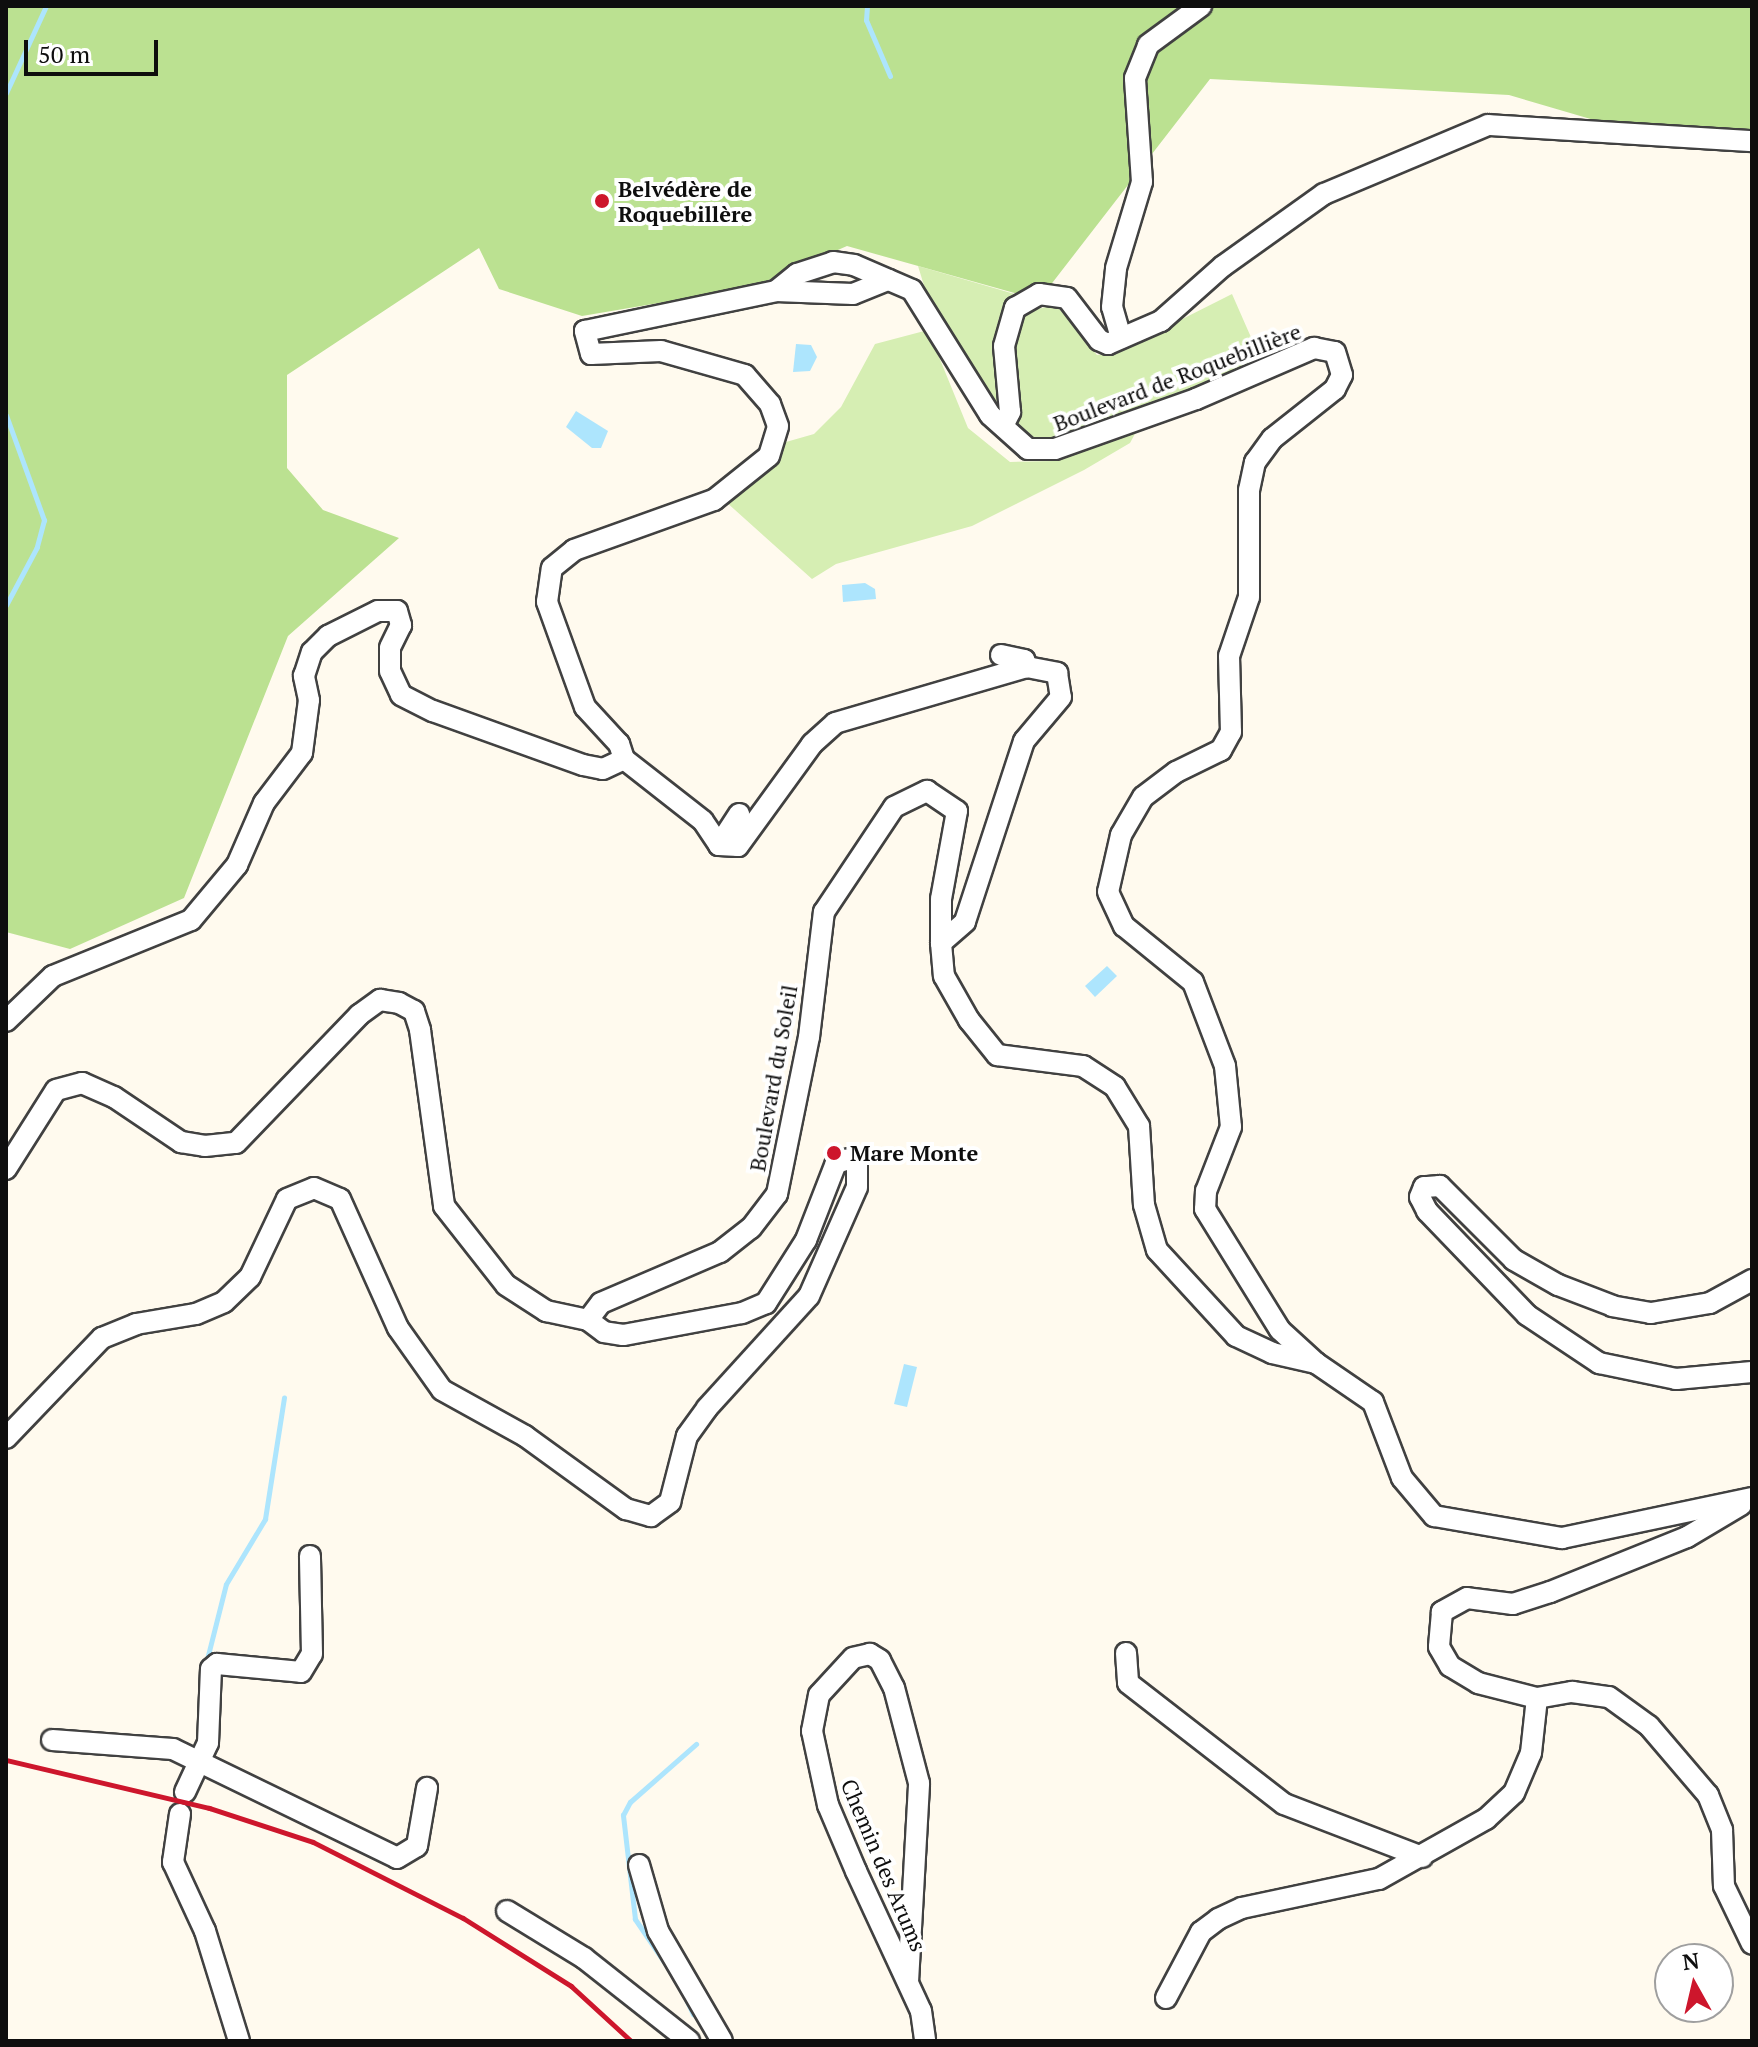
<!DOCTYPE html>
<meta charset="utf-8">
<style>
body{margin:0}
#map{position:relative;width:1758px;height:2047px;overflow:hidden;background:#fffaee;font-family:"PT Serif",serif}
div>[style]{position:absolute}
[style*='--x']{left:calc(var(--x)*1px);top:calc(var(--y)*1px);width:calc(var(--w)*1px);rotate:calc(var(--a)*1deg)}
.green>*{inset:0;background:#d6eeb3}
.forest>*{inset:0;background:#bbe191}
.water>*{inset:0;background:#ade5fd}
.stream>*{height:5px;margin:-2.5px;padding:0 2.5px;transform-origin:2.5px;border-radius:2.5px;background:#ade5fd}
.roads{filter:drop-shadow(2px 0 #414141) drop-shadow(-2px 0 #414141) drop-shadow(0 2px #414141) drop-shadow(0 -2px #414141)}
.minor>*{height:20px;margin:-10px;padding:0 10px;transform-origin:10px;border-radius:10px;background:#fff}
.rail>*{height:5px;margin:-2.5px;padding:0 2.5px;transform-origin:2.5px;border-radius:2.5px;background:#cd162c}
.dots>*{width:22px;height:22px;translate:-50% -50%;box-sizing:border-box;border:4px solid #fff;border-radius:50%}
span{translate:-50% -50%;white-space:nowrap;text-align:center;line-height:1.15;-webkit-text-stroke:8px #fff;paint-order:stroke}
.poi-label{font-size:22px;color:#0e0e0e;font-weight:700}
.left{translate:0 -50%;text-align:left}
.street-label{font-size:22px;color:#0e0e0e}
.frame{position:absolute;inset:0;border:8px solid #0e0e0e;pointer-events:none}
.north{position:absolute;left:1654px;top:1943px;width:80px;height:80px;box-sizing:border-box;background:#fff;border:2px solid #9f9f9f;border-radius:50%;rotate:352deg;font-size:22px;font-weight:700;line-height:32px;text-align:center;color:#0e0e0e}
.north::after{content:'';display:block;margin:auto;width:28px;height:36px;background:#cd162c;clip-path:polygon(50% 0,100% 100%,50% 72%,0 100%)}
.scale{position:absolute;left:24px;top:40px;width:134px;height:36px;box-sizing:border-box;border:4px solid #0e0e0e;border-top:0;padding-left:10px;font-size:24px;line-height:28px;white-space:nowrap;color:#0e0e0e;-webkit-text-stroke:6px #fff;paint-order:stroke}
</style>
<div id="map">
<div class="green">
<i style="clip-path:polygon(918px 266px,1018px 295px,999px 318px,993px 345px,1000px 398px,994px 404px,930px 305px)"></i>
<i style="clip-path:polygon(1232px 294px,1261px 360px,1177px 398px,1043px 446px,1026px 439px,1017px 423px,1010px 344px,1023px 312px,1056px 305px,1097px 355px,1117px 352px)"></i>
<i style="clip-path:polygon(928px 330px,968px 428px,1010px 462px,1053px 461px,1136px 432px,1130px 443px,1084px 470px,972px 526px,836px 564px,812px 579px,725px 501px,770px 464px,779px 444px,814px 434px,841px 407px,875px 344px)"></i>
</div>
<div class="forest">
<i style="clip-path:polygon(6px 6px,1752px 6px,1752px 131px,1635px 132px,1509px 95px,1210px 79px,1039px 300px,847px 246px,753px 287px,582px 316px,499px 289px,479px 248px,287px 375px,287px 468px,323px 510px,399px 538px,288px 636px,184px 898px,70px 949px,6px 932px)"></i>
</div>
<div class="water">
<i style="clip-path:polygon(796px 344px,811px 345px,817px 357px,810px 371px,793px 372px)"></i>
<i style="clip-path:polygon(576px 411px,608px 431px,601px 448px,592px 448px,566px 427px)"></i>
<i style="clip-path:polygon(865px 583px,875px 589px,876px 599px,843px 602px,842px 585px)"></i>
<i style="clip-path:polygon(1107px 966px,1117px 976px,1095px 997px,1085px 986px)"></i>
<i style="clip-path:polygon(904px 1364px,917px 1367px,907px 1407px,894px 1404px)"></i>
</div>
<div class="stream">
<i style="--x:867;--y:6;--w:14;--a:94"></i>
<i style="--x:866;--y:20;--w:61;--a:66.8"></i>
<i style="--x:6;--y:93;--w:96;--a:-65.3"></i>
<i style="--x:6;--y:415;--w:112;--a:70.1"></i>
<i style="--x:44;--y:520;--w:28;--a:105"></i>
<i style="--x:37;--y:547;--w:66;--a:118.1"></i>
<i style="--x:206;--y:1663;--w:81;--a:-75.8"></i>
<i style="--x:226;--y:1584;--w:76;--a:-59"></i>
<i style="--x:265;--y:1519;--w:123;--a:-81.1"></i>
<i style="--x:199;--y:1723;--w:38;--a:-87"></i>
<i style="--x:673;--y:1975;--w:68;--a:-124.2"></i>
<i style="--x:635;--y:1919;--w:105;--a:-96.6"></i>
<i style="--x:623;--y:1815;--w:15;--a:-62"></i>
<i style="--x:630;--y:1802;--w:88;--a:-41.3"></i>
<i style="--x:685;--y:1997;--w:19;--a:65"></i>
</div>
<div class="roads">
<div class="minor">
<i style="--x:776;--y:291;--w:27;--a:-39"></i>
<i style="--x:797;--y:274;--w:38;--a:-18"></i>
<i style="--x:833;--y:262;--w:21;--a:8"></i>
<i style="--x:854;--y:265;--w:63;--a:23.3"></i>
<i style="--x:912;--y:290;--w:147;--a:58"></i>
<i style="--x:990;--y:415;--w:51;--a:41.8"></i>
<i style="--x:1028;--y:449;--w:27;--a:0"></i>
<i style="--x:1055;--y:449;--w:150;--a:-19.5"></i>
<i style="--x:1196;--y:399;--w:129;--a:-23.4"></i>
<i style="--x:1314;--y:348;--w:21;--a:11"></i>
<i style="--x:1335;--y:352;--w:24;--a:73"></i>
<i style="--x:1342;--y:375;--w:16;--a:117"></i>
<i style="--x:1335;--y:389;--w:80;--a:141.6"></i>
<i style="--x:1272;--y:439;--w:29;--a:126"></i>
<i style="--x:1255;--y:462;--w:29;--a:102"></i>
<i style="--x:1249;--y:490;--w:107;--a:90"></i>
<i style="--x:1249;--y:597;--w:62;--a:108.7"></i>
<i style="--x:1229;--y:656;--w:76;--a:88.5"></i>
<i style="--x:1231;--y:732;--w:21;--a:119"></i>
<i style="--x:1221;--y:750;--w:50;--a:153.9"></i>
<i style="--x:1176;--y:772;--w:41;--a:142.9"></i>
<i style="--x:1143;--y:797;--w:44;--a:120.1"></i>
<i style="--x:1121;--y:835;--w:58;--a:102.8"></i>
<i style="--x:1108;--y:892;--w:38;--a:65"></i>
<i style="--x:1124;--y:926;--w:89;--a:39.1"></i>
<i style="--x:1193;--y:982;--w:90;--a:69.1"></i>
<i style="--x:1225;--y:1066;--w:61;--a:84.4"></i>
<i style="--x:1231;--y:1127;--w:69;--a:111.3"></i>
<i style="--x:1206;--y:1191;--w:18;--a:93"></i>
<i style="--x:1205;--y:1209;--w:142;--a:58.2"></i>
<i style="--x:1280;--y:1330;--w:49;--a:42.5"></i>
<i style="--x:1121;--y:338;--w:32;--a:-106"></i>
<i style="--x:1112;--y:307;--w:39;--a:-84"></i>
<i style="--x:1116;--y:268;--w:90;--a:-73.2"></i>
<i style="--x:1142;--y:182;--w:104;--a:-93.9"></i>
<i style="--x:1135;--y:78;--w:35;--a:-68"></i>
<i style="--x:1148;--y:45;--w:66;--a:-36.3"></i>
<i style="--x:1003;--y:426;--w:16;--a:-63"></i>
<i style="--x:1010;--y:412;--w:66;--a:-95.2"></i>
<i style="--x:1004;--y:346;--w:40;--a:-74"></i>
<i style="--x:1015;--y:308;--w:28;--a:-30"></i>
<i style="--x:1039;--y:294;--w:28;--a:8"></i>
<i style="--x:1067;--y:298;--w:53;--a:52.7"></i>
<i style="--x:1099;--y:340;--w:10;--a:24"></i>
<i style="--x:1108;--y:344;--w:58;--a:-23.5"></i>
<i style="--x:1161;--y:321;--w:83;--a:-41.6"></i>
<i style="--x:1223;--y:266;--w:124;--a:-35.5"></i>
<i style="--x:1324;--y:194;--w:178;--a:-22.8"></i>
<i style="--x:1488;--y:125;--w:264;--a:3.5"></i>
<i style="--x:1001;--y:655;--w:24;--a:12"></i>
<i style="--x:1024;--y:660;--w:8;--a:67"></i>
<i style="--x:624;--y:759;--w:16;--a:-108"></i>
<i style="--x:619;--y:744;--w:50;--a:-132.6"></i>
<i style="--x:585;--y:707;--w:112;--a:-109.9"></i>
<i style="--x:547;--y:602;--w:34;--a:-82"></i>
<i style="--x:552;--y:568;--w:28;--a:-39"></i>
<i style="--x:574;--y:550;--w:149;--a:-19.7"></i>
<i style="--x:714;--y:500;--w:70;--a:-38.7"></i>
<i style="--x:769;--y:456;--w:31;--a:-73"></i>
<i style="--x:778;--y:426;--w:23;--a:-110"></i>
<i style="--x:770;--y:404;--w:38;--a:-131"></i>
<i style="--x:745;--y:375;--w:87;--a:-164.1"></i>
<i style="--x:661;--y:351;--w:70;--a:177.5"></i>
<i style="--x:591;--y:354;--w:24;--a:-105"></i>
<i style="--x:585;--y:331;--w:195;--a:-11.8"></i>
<i style="--x:776;--y:291;--w:77;--a:2.2"></i>
<i style="--x:853;--y:294;--w:38;--a:-22"></i>
<i style="--x:624;--y:759;--w:100;--a:38.1"></i>
<i style="--x:703;--y:821;--w:29;--a:56"></i>
<i style="--x:719;--y:845;--w:19;--a:3"></i>
<i style="--x:738;--y:846;--w:126;--a:-54"></i>
<i style="--x:812;--y:744;--w:31;--a:-42"></i>
<i style="--x:835;--y:723;--w:200;--a:-16.3"></i>
<i style="--x:1027;--y:667;--w:31;--a:11"></i>
<i style="--x:1057;--y:673;--w:24;--a:81"></i>
<i style="--x:1061;--y:697;--w:57;--a:130.1"></i>
<i style="--x:1024;--y:741;--w:190;--a:108.1"></i>
<i style="--x:965;--y:922;--w:32;--a:139"></i>
<i style="--x:719;--y:845;--w:37;--a:-57"></i>
<i style="--x:6;--y:1021;--w:65;--a:-43.8"></i>
<i style="--x:53;--y:976;--w:149;--a:-22.1"></i>
<i style="--x:191;--y:920;--w:72;--a:-50.1"></i>
<i style="--x:237;--y:865;--w:68;--a:-66.5"></i>
<i style="--x:264;--y:803;--w:63;--a:-52.8"></i>
<i style="--x:302;--y:753;--w:53;--a:-82.5"></i>
<i style="--x:309;--y:700;--w:25;--a:-102"></i>
<i style="--x:304;--y:676;--w:25;--a:-72"></i>
<i style="--x:312;--y:652;--w:23;--a:-45"></i>
<i style="--x:328;--y:636;--w:56;--a:-26.6"></i>
<i style="--x:378;--y:611;--w:19;--a:0"></i>
<i style="--x:397;--y:611;--w:15;--a:74"></i>
<i style="--x:401;--y:625;--w:25;--a:116"></i>
<i style="--x:390;--y:648;--w:23;--a:90"></i>
<i style="--x:390;--y:671;--w:26;--a:65"></i>
<i style="--x:401;--y:695;--w:36;--a:27"></i>
<i style="--x:433;--y:711;--w:159;--a:19.8"></i>
<i style="--x:583;--y:765;--w:20;--a:11"></i>
<i style="--x:603;--y:769;--w:23;--a:-25"></i>
<i style="--x:6;--y:1169;--w:93;--a:-57.7"></i>
<i style="--x:56;--y:1090;--w:27;--a:-15"></i>
<i style="--x:82;--y:1083;--w:35;--a:24"></i>
<i style="--x:114;--y:1097;--w:81;--a:33.9"></i>
<i style="--x:181;--y:1142;--w:24;--a:9"></i>
<i style="--x:205;--y:1146;--w:31;--a:-6"></i>
<i style="--x:236;--y:1143;--w:178;--a:-46.1"></i>
<i style="--x:359;--y:1015;--w:26;--a:-36"></i>
<i style="--x:380;--y:1000;--w:19;--a:9"></i>
<i style="--x:399;--y:1003;--w:17;--a:28"></i>
<i style="--x:414;--y:1011;--w:20;--a:72"></i>
<i style="--x:420;--y:1030;--w:178;--a:82.2"></i>
<i style="--x:444;--y:1206;--w:100;--a:51.9"></i>
<i style="--x:506;--y:1285;--w:48;--a:33"></i>
<i style="--x:546;--y:1311;--w:43;--a:12.1"></i>
<i style="--x:1752;--y:1280;--w:48;--a:151.3"></i>
<i style="--x:1710;--y:1303;--w:60;--a:170.4"></i>
<i style="--x:1651;--y:1313;--w:39;--a:-170"></i>
<i style="--x:1613;--y:1306;--w:59;--a:-159.1"></i>
<i style="--x:1558;--y:1285;--w:51;--a:-150.4"></i>
<i style="--x:1514;--y:1260;--w:105;--a:-135"></i>
<i style="--x:1440;--y:1186;--w:16;--a:176"></i>
<i style="--x:1424;--y:1187;--w:11;--a:112"></i>
<i style="--x:1420;--y:1197;--w:16;--a:63"></i>
<i style="--x:1427;--y:1211;--w:144;--a:46.1"></i>
<i style="--x:1527;--y:1315;--w:87;--a:33.7"></i>
<i style="--x:1599;--y:1363;--w:79;--a:11.7"></i>
<i style="--x:1676;--y:1379;--w:76;--a:-5.3"></i>
<i style="--x:6;--y:1438;--w:139;--a:-46.2"></i>
<i style="--x:102;--y:1338;--w:37;--a:-22"></i>
<i style="--x:136;--y:1324;--w:61;--a:-9.5"></i>
<i style="--x:196;--y:1314;--w:30;--a:-23"></i>
<i style="--x:224;--y:1302;--w:36;--a:-44"></i>
<i style="--x:250;--y:1277;--w:86;--a:-64.6"></i>
<i style="--x:287;--y:1199;--w:29;--a:-22"></i>
<i style="--x:314;--y:1188;--w:28;--a:23"></i>
<i style="--x:340;--y:1199;--w:141;--a:65.8"></i>
<i style="--x:398;--y:1328;--w:76;--a:54.6"></i>
<i style="--x:442;--y:1390;--w:95;--a:29"></i>
<i style="--x:525;--y:1436;--w:125;--a:35.9"></i>
<i style="--x:626;--y:1509;--w:26;--a:16"></i>
<i style="--x:651;--y:1516;--w:24;--a:-36"></i>
<i style="--x:670;--y:1502;--w:68;--a:-75.6"></i>
<i style="--x:687;--y:1436;--w:34;--a:-54"></i>
<i style="--x:707;--y:1408;--w:151;--a:-47.7"></i>
<i style="--x:809;--y:1296;--w:119;--a:-66.2"></i>
<i style="--x:857;--y:1187;--w:23;--a:-90"></i>
<i style="--x:857;--y:1164;--w:9;--a:-148"></i>
<i style="--x:849;--y:1159;--w:14;--a:163"></i>
<i style="--x:836;--y:1163;--w:83;--a:111.3"></i>
<i style="--x:806;--y:1240;--w:75;--a:122.4"></i>
<i style="--x:766;--y:1303;--w:26;--a:157"></i>
<i style="--x:742;--y:1313;--w:121;--a:169.5"></i>
<i style="--x:623;--y:1335;--w:19;--a:-171"></i>
<i style="--x:604;--y:1332;--w:20;--a:-143"></i>
<i style="--x:588;--y:1320;--w:21;--a:-53"></i>
<i style="--x:601;--y:1303;--w:129;--a:-23.2"></i>
<i style="--x:720;--y:1252;--w:39;--a:-38"></i>
<i style="--x:751;--y:1228;--w:43;--a:-52.6"></i>
<i style="--x:777;--y:1194;--w:160;--a:-78.5"></i>
<i style="--x:809;--y:1037;--w:126;--a:-83.2"></i>
<i style="--x:824;--y:912;--w:126;--a:-56.3"></i>
<i style="--x:894;--y:807;--w:37;--a:-26"></i>
<i style="--x:927;--y:791;--w:36;--a:34"></i>
<i style="--x:957;--y:811;--w:89;--a:100.3"></i>
<i style="--x:941;--y:899;--w:44;--a:90"></i>
<i style="--x:941;--y:943;--w:33;--a:85"></i>
<i style="--x:944;--y:976;--w:51;--a:60.4"></i>
<i style="--x:969;--y:1020;--w:45;--a:51.3"></i>
<i style="--x:997;--y:1055;--w:87;--a:7.3"></i>
<i style="--x:1083;--y:1066;--w:38;--a:33"></i>
<i style="--x:1115;--y:1087;--w:46;--a:58.4"></i>
<i style="--x:1139;--y:1126;--w:79;--a:86.4"></i>
<i style="--x:1144;--y:1205;--w:47;--a:73.9"></i>
<i style="--x:1157;--y:1250;--w:117;--a:47.4"></i>
<i style="--x:1236;--y:1336;--w:40;--a:25"></i>
<i style="--x:1272;--y:1353;--w:45;--a:12.8"></i>
<i style="--x:1316;--y:1363;--w:69;--a:34.4"></i>
<i style="--x:1373;--y:1402;--w:81;--a:69.1"></i>
<i style="--x:1402;--y:1478;--w:50;--a:49.9"></i>
<i style="--x:1434;--y:1516;--w:130;--a:9.8"></i>
<i style="--x:1562;--y:1538;--w:194;--a:-11.9"></i>
<i style="--x:1741;--y:1505;--w:63;--a:149.3"></i>
<i style="--x:1687;--y:1537;--w:148;--a:158.1"></i>
<i style="--x:1550;--y:1592;--w:39;--a:162"></i>
<i style="--x:1513;--y:1604;--w:46;--a:-172.6"></i>
<i style="--x:1467;--y:1598;--w:29;--a:151"></i>
<i style="--x:1442;--y:1612;--w:35;--a:95"></i>
<i style="--x:1439;--y:1647;--w:22;--a:60"></i>
<i style="--x:1450;--y:1666;--w:33;--a:31"></i>
<i style="--x:1478;--y:1683;--w:61;--a:14.3"></i>
<i style="--x:1537;--y:1698;--w:36;--a:-10"></i>
<i style="--x:1572;--y:1692;--w:37;--a:8"></i>
<i style="--x:1609;--y:1697;--w:49;--a:35.9"></i>
<i style="--x:1649;--y:1726;--w:91;--a:49.5"></i>
<i style="--x:1708;--y:1795;--w:38;--a:68"></i>
<i style="--x:1722;--y:1830;--w:56;--a:88"></i>
<i style="--x:1724;--y:1886;--w:64;--a:64.2"></i>
<i style="--x:1126;--y:1653;--w:30;--a:86"></i>
<i style="--x:1128;--y:1683;--w:197;--a:37.8"></i>
<i style="--x:1284;--y:1804;--w:148;--a:21"></i>
<i style="--x:52;--y:1740;--w:121;--a:4.3"></i>
<i style="--x:173;--y:1749;--w:249;--a:25.9"></i>
<i style="--x:397;--y:1858;--w:23;--a:-31"></i>
<i style="--x:417;--y:1846;--w:59;--a:-80.2"></i>
<i style="--x:185;--y:1792;--w:54;--a:-64.9"></i>
<i style="--x:208;--y:1743;--w:74;--a:-87.7"></i>
<i style="--x:211;--y:1669;--w:8;--a:-40"></i>
<i style="--x:217;--y:1664;--w:84;--a:5.4"></i>
<i style="--x:301;--y:1672;--w:21;--a:-59"></i>
<i style="--x:312;--y:1654;--w:98;--a:-91.2"></i>
<i style="--x:180;--y:1814;--w:49;--a:98.3"></i>
<i style="--x:173;--y:1862;--w:76;--a:65.1"></i>
<i style="--x:205;--y:1931;--w:115;--a:72.8"></i>
<i style="--x:639;--y:1865;--w:69;--a:73.9"></i>
<i style="--x:658;--y:1931;--w:127;--a:59.8"></i>
<i style="--x:507;--y:1911;--w:90;--a:31.4"></i>
<i style="--x:584;--y:1958;--w:134;--a:38.3"></i>
<i style="--x:908;--y:1982;--w:199;--a:-86.8"></i>
<i style="--x:919;--y:1783;--w:98;--a:-104.7"></i>
<i style="--x:894;--y:1688;--w:31;--a:-117"></i>
<i style="--x:880;--y:1660;--w:12;--a:-149"></i>
<i style="--x:870;--y:1654;--w:17;--a:167"></i>
<i style="--x:853;--y:1658;--w:50;--a:132.6"></i>
<i style="--x:819;--y:1695;--w:37;--a:101"></i>
<i style="--x:812;--y:1731;--w:76;--a:77.8"></i>
<i style="--x:828;--y:1805;--w:72;--a:67"></i>
<i style="--x:856;--y:1871;--w:154;--a:65.1"></i>
<i style="--x:921;--y:2011;--w:30;--a:82"></i>
<i style="--x:1166;--y:1998;--w:75;--a:-62.1"></i>
<i style="--x:1201;--y:1932;--w:21;--a:-37"></i>
<i style="--x:1218;--y:1919;--w:26;--a:-25"></i>
<i style="--x:1242;--y:1908;--w:140;--a:-12"></i>
<i style="--x:1379;--y:1879;--w:123;--a:-29.3"></i>
<i style="--x:1486;--y:1819;--w:38;--a:-43"></i>
<i style="--x:1514;--y:1793;--w:43;--a:-67"></i>
<i style="--x:1531;--y:1753;--w:55;--a:-83.8"></i>
</div>
</div>
<div class="rail">
<i style="--x:6;--y:1760;--w:209;--a:13.3"></i>
<i style="--x:209;--y:1808;--w:109;--a:18.1"></i>
<i style="--x:313;--y:1842;--w:168;--a:26.9"></i>
<i style="--x:463;--y:1918;--w:128;--a:32.2"></i>
<i style="--x:571;--y:1986;--w:81;--a:42.5"></i>
</div>
<div class="dots">
<i style="left:602px;top:201px;background:#cd162c"></i>
<i style="left:834px;top:1153px;background:#cd162c"></i>
</div>
<div class="poi-label">
<span class="left" style="left:618px;top:201px">Belvédère de<br>Roquebillère</span>
<span class="left" style="left:850px;top:1153px">Mare Monte</span>
</div>
<div class="street-label">
<span style="left:1177px;top:377px;rotate:-21deg">Boulevard de Roquebillière</span>
<span style="left:773px;top:1078px;rotate:-80deg">Boulevard du Soleil</span>
<span style="left:884px;top:1865px;rotate:67deg">Chemin des Arums</span>
</div>
<div class="frame"></div>
<div class="north">N</div>
<div class="scale">50 m</div>
</div>
